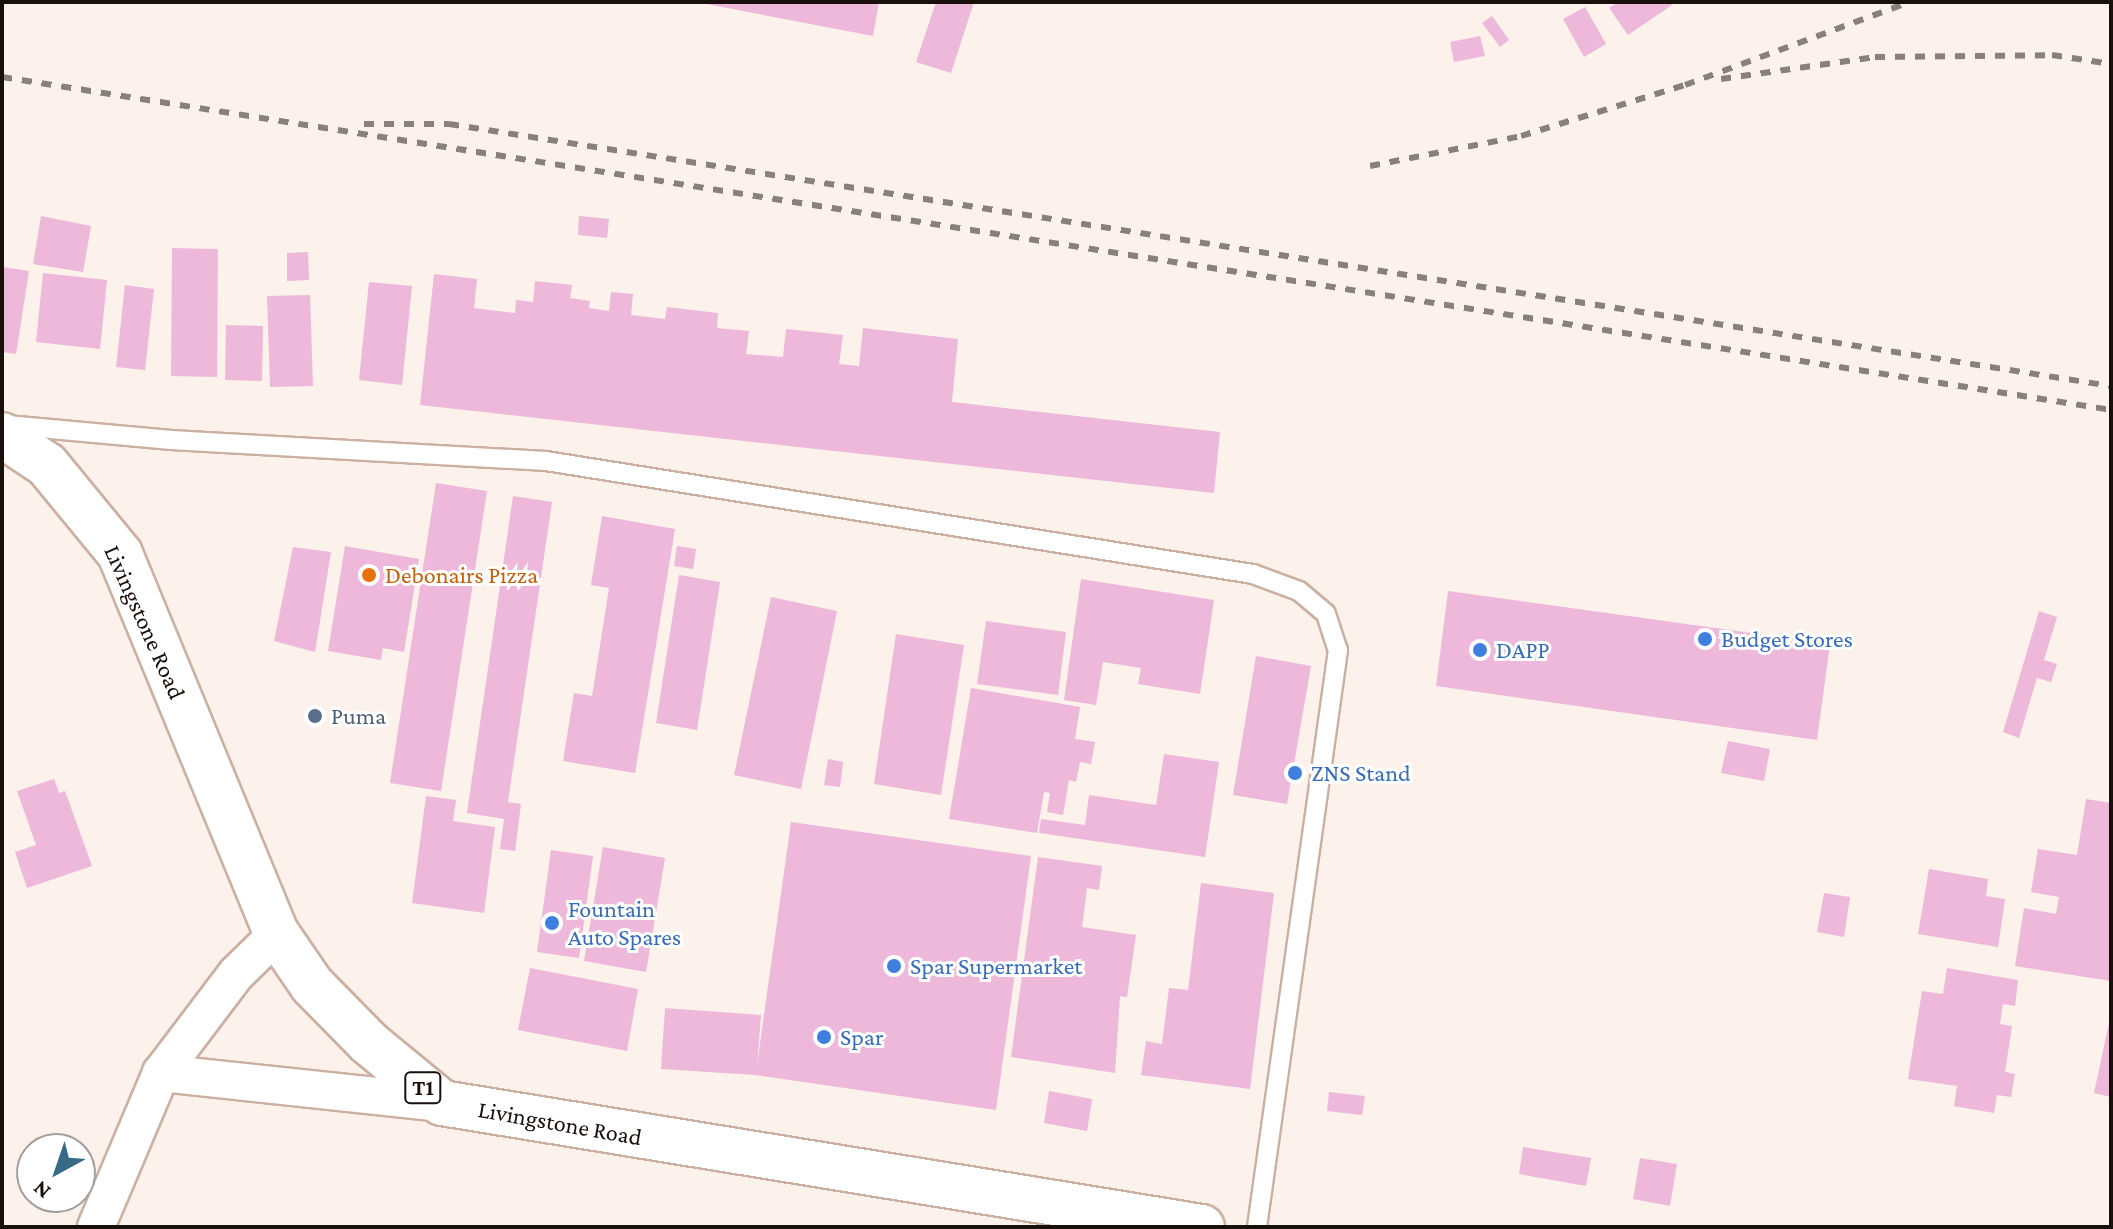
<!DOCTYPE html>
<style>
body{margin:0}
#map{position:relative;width:2113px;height:1229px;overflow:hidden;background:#fcf1eb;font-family:"Crimson Pro",serif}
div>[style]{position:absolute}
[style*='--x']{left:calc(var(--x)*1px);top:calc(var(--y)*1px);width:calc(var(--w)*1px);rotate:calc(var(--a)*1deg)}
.building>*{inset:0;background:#edb8d9}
.roads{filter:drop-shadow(2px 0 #cbb0a1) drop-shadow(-2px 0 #cbb0a1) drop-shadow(0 2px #cbb0a1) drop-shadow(0 -2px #cbb0a1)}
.lane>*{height:18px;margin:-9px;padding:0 9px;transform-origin:9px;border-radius:9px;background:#fff}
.street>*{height:36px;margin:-18px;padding:0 18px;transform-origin:18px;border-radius:18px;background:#fff}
.highway>*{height:44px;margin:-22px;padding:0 22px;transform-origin:22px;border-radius:22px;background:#fff}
.rail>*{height:6px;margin-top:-3px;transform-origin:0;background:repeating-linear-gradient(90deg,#8a807a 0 10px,transparent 0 20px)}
.dots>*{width:22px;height:22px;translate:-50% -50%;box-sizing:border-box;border:4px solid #fff;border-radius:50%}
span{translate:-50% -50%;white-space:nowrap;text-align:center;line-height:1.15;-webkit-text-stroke:6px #fff;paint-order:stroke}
.shield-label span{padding:2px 6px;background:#fff;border:2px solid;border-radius:6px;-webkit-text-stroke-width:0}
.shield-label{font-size:22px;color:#19100b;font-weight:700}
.food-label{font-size:24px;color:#c56008}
.left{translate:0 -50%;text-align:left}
.street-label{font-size:24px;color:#19100b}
.shop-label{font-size:24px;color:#366cbe}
.service-label{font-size:24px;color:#4e5e75}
.frame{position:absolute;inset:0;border:4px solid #19100b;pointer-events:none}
.north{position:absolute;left:16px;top:1133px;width:80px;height:80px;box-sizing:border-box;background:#fff;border:2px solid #a39f9d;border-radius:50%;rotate:220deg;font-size:22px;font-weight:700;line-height:32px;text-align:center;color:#19100b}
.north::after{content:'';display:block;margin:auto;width:28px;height:36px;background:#366a87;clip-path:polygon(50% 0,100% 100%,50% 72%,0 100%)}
</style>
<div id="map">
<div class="building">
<i style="clip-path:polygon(696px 2px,879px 2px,873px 36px)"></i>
<i style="clip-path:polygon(936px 2px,974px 2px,951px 73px,916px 62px)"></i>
<i style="clip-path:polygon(1618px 2px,1670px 2px,1672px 5px,1628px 35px,1609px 8px)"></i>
<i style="clip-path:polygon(1585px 7px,1606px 44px,1584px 57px,1563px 19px)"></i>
<i style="clip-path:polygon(1492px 16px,1509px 40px,1500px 47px,1482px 23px)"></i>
<i style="clip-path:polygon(1480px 36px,1485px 56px,1454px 62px,1450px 42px)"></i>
<i style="clip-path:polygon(41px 216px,91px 226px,83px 272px,33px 264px)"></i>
<i style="clip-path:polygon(579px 216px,609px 219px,607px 238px,578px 235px)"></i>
<i style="clip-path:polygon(172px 248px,218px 249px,217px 377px,171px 376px)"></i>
<i style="clip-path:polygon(308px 252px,309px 280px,287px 281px,287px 253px)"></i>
<i style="clip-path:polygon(2px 267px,29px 271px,16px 354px,2px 352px)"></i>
<i style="clip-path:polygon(43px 273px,107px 280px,100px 349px,36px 342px)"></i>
<i style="clip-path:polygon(434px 274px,477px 279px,474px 308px,515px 313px,516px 300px,533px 302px,535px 281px,572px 285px,570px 298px,590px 301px,589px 308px,609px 311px,611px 292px,633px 294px,631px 315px,665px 319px,667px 307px,718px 313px,717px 328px,749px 331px,746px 354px,783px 357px,786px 329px,843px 335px,839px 364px,859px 366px,863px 328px,958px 339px,952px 402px,1220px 432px,1214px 493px,420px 405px)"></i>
<i style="clip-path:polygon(369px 282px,412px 286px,402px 385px,359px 380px)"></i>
<i style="clip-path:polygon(125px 285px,154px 289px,145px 370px,116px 367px)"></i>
<i style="clip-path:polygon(310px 295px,313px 386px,270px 387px,267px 296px)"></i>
<i style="clip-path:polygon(226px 325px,263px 326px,262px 381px,225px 380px)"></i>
<i style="clip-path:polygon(436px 483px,487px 491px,441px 791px,390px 783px)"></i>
<i style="clip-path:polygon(513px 496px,552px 502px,508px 802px,521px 804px,515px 851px,500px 849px,504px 819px,467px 813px)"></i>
<i style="clip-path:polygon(602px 516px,675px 529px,635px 773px,563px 761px,574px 693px,592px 696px,609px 588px,591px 585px)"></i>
<i style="clip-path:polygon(345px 546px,419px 559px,404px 652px,383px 648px,381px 660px,328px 651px)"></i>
<i style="clip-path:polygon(677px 546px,696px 549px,693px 569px,674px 566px)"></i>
<i style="clip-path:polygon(293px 547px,331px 552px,315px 652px,274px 641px)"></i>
<i style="clip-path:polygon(679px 575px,720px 582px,697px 730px,656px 723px)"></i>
<i style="clip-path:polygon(1081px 579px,1214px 600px,1200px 694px,1138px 684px,1141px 668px,1103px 662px,1096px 705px,1064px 700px)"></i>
<i style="clip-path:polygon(1448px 591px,1830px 644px,1817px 740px,1436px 686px)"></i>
<i style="clip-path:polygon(771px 597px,837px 611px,801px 789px,734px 775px)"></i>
<i style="clip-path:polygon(2039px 611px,2057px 617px,2044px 660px,2057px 664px,2051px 682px,2037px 678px,2019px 738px,2003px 732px)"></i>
<i style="clip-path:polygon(986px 621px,1066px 632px,1058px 695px,977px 684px)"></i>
<i style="clip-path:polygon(896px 634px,964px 645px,941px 795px,874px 784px)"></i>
<i style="clip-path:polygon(1256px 656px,1311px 666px,1287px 804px,1233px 795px)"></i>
<i style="clip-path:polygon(971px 688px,1080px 707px,1075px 739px,1095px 742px,1091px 764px,1080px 762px,1076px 782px,1069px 780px,1063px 815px,1047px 812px,1050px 793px,1044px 792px,1037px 833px,949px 819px)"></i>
<i style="clip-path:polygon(1728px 741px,1770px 749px,1764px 781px,1721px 773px)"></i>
<i style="clip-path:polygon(1164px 754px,1219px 762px,1205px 857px,1039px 833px,1041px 819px,1085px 825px,1089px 795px,1156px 805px)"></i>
<i style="clip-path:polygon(828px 759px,843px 762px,840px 787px,824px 785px)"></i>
<i style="clip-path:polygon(54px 779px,59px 793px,65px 791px,92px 866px,27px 888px,15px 852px,36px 845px,17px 791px)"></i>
<i style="clip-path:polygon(426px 796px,456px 800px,453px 821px,495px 827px,484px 913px,412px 903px)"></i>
<i style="clip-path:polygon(2086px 799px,2111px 803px,2111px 981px,2015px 966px,2024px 908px,2056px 914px,2059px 897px,2031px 892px,2038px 849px,2077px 855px)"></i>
<i style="clip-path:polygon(791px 822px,1031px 856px,996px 1110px,756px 1075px,661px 1069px,665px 1008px,761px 1015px,757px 1065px)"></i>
<i style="clip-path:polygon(603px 847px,665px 858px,646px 972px,584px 961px)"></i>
<i style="clip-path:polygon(551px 850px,593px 856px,579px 958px,537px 952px)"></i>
<i style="clip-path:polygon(1038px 857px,1102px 866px,1099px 890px,1087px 888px,1082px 927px,1136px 935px,1127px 997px,1120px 996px,1115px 1073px,1011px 1057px)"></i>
<i style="clip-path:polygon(1929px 869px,1988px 879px,1986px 896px,2005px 899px,1998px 947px,1918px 934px)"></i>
<i style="clip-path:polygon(1201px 883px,1274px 893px,1250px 1089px,1141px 1075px,1146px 1041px,1162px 1044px,1169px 988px,1188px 990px)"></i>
<i style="clip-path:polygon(1824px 893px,1850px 897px,1844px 937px,1817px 932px)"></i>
<i style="clip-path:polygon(530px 968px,638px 989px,627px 1051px,518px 1030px)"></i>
<i style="clip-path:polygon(1947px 968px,2018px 980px,2015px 1006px,2003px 1004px,2000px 1024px,2012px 1026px,2005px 1072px,2015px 1074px,2011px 1097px,1997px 1095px,1994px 1113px,1954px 1106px,1957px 1086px,1908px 1079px,1922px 991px,1943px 994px)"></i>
<i style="clip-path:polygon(2110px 1018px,2111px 1018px,2111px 1097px,2094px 1093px)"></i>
<i style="clip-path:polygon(1049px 1091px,1092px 1099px,1087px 1131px,1044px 1123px)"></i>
<i style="clip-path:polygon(1329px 1092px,1365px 1096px,1362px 1115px,1327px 1111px)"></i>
<i style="clip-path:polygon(1523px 1147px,1591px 1158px,1586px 1186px,1519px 1174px)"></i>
<i style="clip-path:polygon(1640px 1158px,1677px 1164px,1670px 1206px,1633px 1199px)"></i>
</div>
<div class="roads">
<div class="lane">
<i style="--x:7;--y:425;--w:165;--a:5.2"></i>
<i style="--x:171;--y:440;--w:376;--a:3.2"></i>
<i style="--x:546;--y:461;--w:716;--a:9.08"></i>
<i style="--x:1253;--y:574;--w:49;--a:20.3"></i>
<i style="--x:1299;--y:591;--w:35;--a:40"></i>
<i style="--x:1326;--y:614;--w:38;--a:72"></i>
<i style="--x:1338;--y:650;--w:583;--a:97.99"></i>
</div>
<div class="street">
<i style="--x:277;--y:934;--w:57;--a:135.7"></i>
<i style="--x:236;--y:974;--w:124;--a:127.1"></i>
<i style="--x:161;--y:1073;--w:283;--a:6.1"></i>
<i style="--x:96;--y:1227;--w:167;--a:-67.1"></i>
</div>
<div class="highway">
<i style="--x:2;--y:435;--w:54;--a:33.7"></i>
<i style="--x:47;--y:465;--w:115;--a:50.6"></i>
<i style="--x:120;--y:554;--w:411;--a:67.6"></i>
<i style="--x:277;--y:934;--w:62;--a:55.5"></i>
<i style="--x:312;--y:985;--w:81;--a:45.5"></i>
<i style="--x:369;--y:1043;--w:94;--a:39.4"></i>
<i style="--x:442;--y:1103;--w:770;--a:9.27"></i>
</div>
</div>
<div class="rail">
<i style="--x:2;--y:77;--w:2135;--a:8.97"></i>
<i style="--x:1721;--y:79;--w:156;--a:-8.1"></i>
<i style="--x:1875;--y:57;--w:177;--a:-0.6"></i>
<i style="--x:2052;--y:55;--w:60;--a:8.7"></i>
<i style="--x:364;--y:124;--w:85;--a:0"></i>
<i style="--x:449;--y:124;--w:1683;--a:8.96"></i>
<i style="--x:1370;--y:166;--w:154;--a:-11.2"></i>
<i style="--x:1521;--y:136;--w:172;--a:-17.3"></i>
<i style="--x:1685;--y:85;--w:239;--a:-20.3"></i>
</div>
<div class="dots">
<i style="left:369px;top:575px;background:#e8710a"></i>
<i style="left:1705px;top:639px;background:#3f7fe0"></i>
<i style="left:1480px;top:650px;background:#3f7fe0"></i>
<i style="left:315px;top:716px;background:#5c6f8a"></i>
<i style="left:1295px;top:773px;background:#3f7fe0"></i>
<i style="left:552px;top:923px;background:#3f7fe0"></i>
<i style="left:894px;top:966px;background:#3f7fe0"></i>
<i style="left:824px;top:1037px;background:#3f7fe0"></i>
</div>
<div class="shield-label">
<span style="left:423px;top:1088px">T1</span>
</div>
<div class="food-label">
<span class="left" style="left:385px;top:575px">Debonairs Pizza</span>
</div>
<div class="street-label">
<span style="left:145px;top:622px;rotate:66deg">Livingstone Road</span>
<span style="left:560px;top:1123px;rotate:10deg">Livingstone Road</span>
</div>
<div class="shop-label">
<span class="left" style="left:1721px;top:639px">Budget Stores</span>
<span class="left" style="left:1496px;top:650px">DAPP</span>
<span class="left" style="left:1311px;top:773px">ZNS Stand</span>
<span class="left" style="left:568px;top:923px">Fountain<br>Auto Spares</span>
<span class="left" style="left:910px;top:966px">Spar Supermarket</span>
<span class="left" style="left:840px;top:1037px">Spar</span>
</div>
<div class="service-label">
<span class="left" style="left:331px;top:716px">Puma</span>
</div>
<div class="frame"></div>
<div class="north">N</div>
</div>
